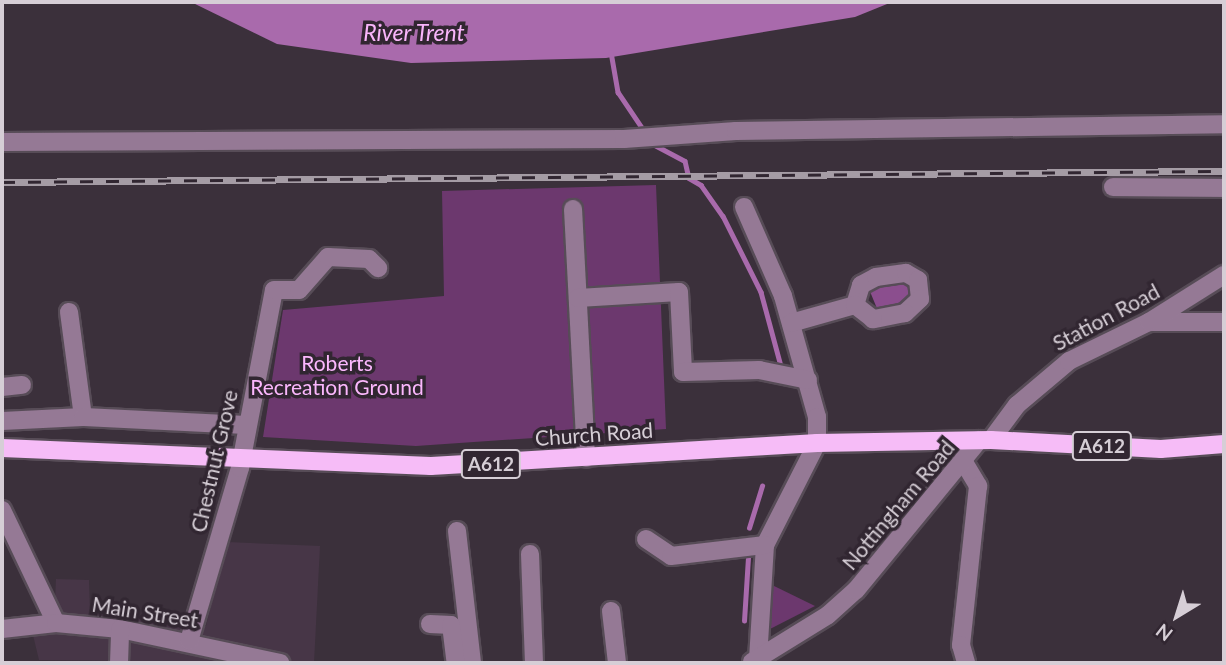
<!DOCTYPE html>
<style>
body{margin:0}
#map{position:relative;width:1226px;height:665px;overflow:hidden;background:#3b303b;font-family:Lato,sans-serif}
div>[style]{position:absolute}
[style*='--x']{left:calc(var(--x)*1px);top:calc(var(--y)*1px);width:calc(var(--w)*1px);rotate:calc(var(--a)*1deg)}
.built>*{inset:0;background:#473647}
.green>*{inset:0;background:#6c386e}
.forest>*{inset:0;background:#8b4e8e}
.water>*{inset:0;background:#a96aac}
.stream>*{height:4.5px;margin:-2.25px;padding:0 2.25px;transform-origin:2.25px;border-radius:2.25px;background:#a96aac}
.roads{filter:drop-shadow(2px 0 #574c57) drop-shadow(-2px 0 #574c57) drop-shadow(0 2px #574c57) drop-shadow(0 -2px #574c57)}
.minor>*{height:18px;margin:-9px;padding:0 9px;transform-origin:9px;border-radius:9px;background:#957995}
.major>*{height:18px;margin:-9px;padding:0 9px;transform-origin:9px;border-radius:9px;background:#f6bcf7}
.rail>*{height:7px;margin-top:-3.5px;transform-origin:0;background:repeating-linear-gradient(90deg,#312631 0 13px,#a59ca5 0 26px);box-sizing:border-box;border-block:2px solid #a59ca5}
span{translate:-50% -50%;white-space:nowrap;text-align:center;line-height:1.15;-webkit-text-stroke:7px #312631;paint-order:stroke}
.shield-label span{padding:2px 5px;background:#312631;border:2px solid;border-radius:5px;-webkit-text-stroke-width:0}
.shield-label{font-size:19px;color:#d6ced6;font-weight:700}
.street-label{font-size:21px;color:#d6ced6}
.park-label{font-size:21px;color:#fbb7fd}
.water-label{font-size:23px;color:#f9b5fb;font-style:italic}
.frame{position:absolute;inset:0;border:4px solid #d6ced6;pointer-events:none}
.north{position:absolute;left:1142px;top:581px;width:70px;height:70px;-webkit-text-stroke:5px #312631;paint-order:stroke;rotate:218deg;font-size:19px;font-weight:700;line-height:28px;text-align:center;color:#d6ced6}
.north::after{content:'';display:block;margin:auto;width:24px;height:32px;background:#d6ced6;clip-path:polygon(50% 0,100% 100%,50% 72%,0 100%)}
</style>
<div id="map">
<div class="built">
<i style="clip-path:polygon(227px 542px,320px 546px,314px 663px,39px 660px,32px 631px,55px 601px,56px 579px,89px 580px,90px 612px,206px 626px)"></i>
</div>
<div class="green">
<i style="clip-path:polygon(656px 185px,666px 429px,416px 446px,263px 437px,283px 310px,444px 296px,442px 191px)"></i>
<i style="clip-path:polygon(770px 584px,815px 606px,770px 629px)"></i>
</div>
<div class="forest">
<i style="clip-path:polygon(898px 276px,913px 283px,916px 296px,878px 311px,869px 289px)"></i>
</div>
<div class="water">
<i style="clip-path:polygon(191px 2px,892px 2px,855px 17px,606px 58px,411px 63px,277px 44px)"></i>
</div>
<div class="stream">
<i style="--x:611;--y:52;--w:41;--a:80.1"></i>
<i style="--x:618;--y:92;--w:48;--a:56"></i>
<i style="--x:651;--y:143;--w:38;--a:28"></i>
<i style="--x:685;--y:161;--w:17;--a:77"></i>
<i style="--x:689;--y:178;--w:14;--a:30"></i>
<i style="--x:701;--y:185;--w:38;--a:55"></i>
<i style="--x:723;--y:216;--w:85;--a:63.4"></i>
<i style="--x:761;--y:292;--w:77;--a:74.9"></i>
<i style="--x:749;--y:528;--w:44;--a:-72.8"></i>
<i style="--x:744;--y:621;--w:63;--a:-86.4"></i>
</div>
<div class="roads">
<div class="minor">
<i style="--x:2;--y:142;--w:622;--a:-0.28"></i>
<i style="--x:624;--y:139;--w:112;--a:-4.1"></i>
<i style="--x:736;--y:131;--w:488;--a:-0.8"></i>
<i style="--x:1113;--y:187;--w:111;--a:0.5"></i>
<i style="--x:744;--y:207;--w:97;--a:66.3"></i>
<i style="--x:783;--y:296;--w:126;--a:74.3"></i>
<i style="--x:817;--y:417;--w:26;--a:90"></i>
<i style="--x:817;--y:443;--w:114;--a:117"></i>
<i style="--x:765;--y:545;--w:114;--a:93.5"></i>
<i style="--x:573;--y:209;--w:249;--a:87"></i>
<i style="--x:578;--y:298;--w:101;--a:-3.4"></i>
<i style="--x:679;--y:292;--w:80;--a:87.1"></i>
<i style="--x:683;--y:372;--w:76;--a:-1.5"></i>
<i style="--x:759;--y:370;--w:50;--a:11.5"></i>
<i style="--x:69;--y:312;--w:106;--a:82.4"></i>
<i style="--x:1149;--y:322;--w:75;--a:0"></i>
<i style="--x:791;--y:323;--w:66;--a:-15.7"></i>
<i style="--x:855;--y:305;--w:21;--a:-73"></i>
<i style="--x:861;--y:285;--w:17;--a:-28"></i>
<i style="--x:876;--y:277;--w:30;--a:-8"></i>
<i style="--x:906;--y:273;--w:14;--a:30"></i>
<i style="--x:918;--y:280;--w:19;--a:84"></i>
<i style="--x:920;--y:299;--w:21;--a:137"></i>
<i style="--x:905;--y:313;--w:33;--a:169"></i>
<i style="--x:873;--y:319;--w:23;--a:-142"></i>
<i style="--x:2;--y:387;--w:20;--a:-6"></i>
<i style="--x:2;--y:421;--w:81;--a:-2.8"></i>
<i style="--x:83;--y:417;--w:164;--a:2.8"></i>
<i style="--x:991;--y:440;--w:44;--a:-53.4"></i>
<i style="--x:1017;--y:405;--w:68;--a:-40.2"></i>
<i style="--x:1069;--y:361;--w:89;--a:-26"></i>
<i style="--x:1149;--y:322;--w:89;--a:-32.1"></i>
<i style="--x:965;--y:464;--w:26;--a:59"></i>
<i style="--x:978;--y:486;--w:160;--a:96.1"></i>
<i style="--x:961;--y:645;--w:19;--a:74"></i>
<i style="--x:2;--y:510;--w:125;--a:64.5"></i>
<i style="--x:457;--y:531;--w:133;--a:83.5"></i>
<i style="--x:646;--y:539;--w:30;--a:34"></i>
<i style="--x:671;--y:556;--w:95;--a:-6.7"></i>
<i style="--x:530;--y:554;--w:109;--a:87.9"></i>
<i style="--x:611;--y:611;--w:52;--a:83.4"></i>
<i style="--x:430;--y:624;--w:21;--a:3"></i>
<i style="--x:451;--y:625;--w:38;--a:83"></i>
<i style="--x:2;--y:629;--w:54;--a:-6.3"></i>
<i style="--x:56;--y:623;--w:64;--a:5.4"></i>
<i style="--x:120;--y:629;--w:164;--a:12"></i>
<i style="--x:189;--y:641;--w:180;--a:-73.6"></i>
<i style="--x:240;--y:468;--w:181;--a:-79.2"></i>
<i style="--x:274;--y:290;--w:25;--a:0"></i>
<i style="--x:299;--y:290;--w:44;--a:-48.7"></i>
<i style="--x:328;--y:257;--w:41;--a:2.8"></i>
<i style="--x:369;--y:259;--w:13;--a:45"></i>
<i style="--x:752;--y:662;--w:89;--a:-31.7"></i>
<i style="--x:828;--y:615;--w:38;--a:-42"></i>
<i style="--x:856;--y:590;--w:194;--a:-50.6"></i>
<i style="--x:119;--y:663;--w:34;--a:-88"></i>
</div>
<div class="major">
<i style="--x:2;--y:448;--w:429;--a:2.4"></i>
<i style="--x:431;--y:466;--w:387;--a:-3.4"></i>
<i style="--x:817;--y:443;--w:174;--a:-1"></i>
<i style="--x:991;--y:440;--w:170;--a:3"></i>
<i style="--x:1161;--y:449;--w:63;--a:-4.5"></i>
</div>
</div>
<div class="rail">
<i style="--x:2;--y:182;--w:1222;--a:-0.52"></i>
</div>
<div class="shield-label">
<span style="left:1102px;top:446px">A612</span>
<span style="left:491px;top:464px">A612</span>
</div>
<div class="street-label">
<span style="left:1106px;top:317px;rotate:-28deg">Station Road</span>
<span style="left:594px;top:434px;rotate:-4deg">Church Road</span>
<span style="left:214px;top:461px;rotate:-77deg">Chestnut Grove</span>
<span style="left:898px;top:505px;rotate:-50deg">Nottingham Road</span>
<span style="left:145px;top:612px;rotate:9deg">Main Street</span>
</div>
<div class="park-label">
<span style="left:337px;top:375px">Roberts<br>Recreation Ground</span>
</div>
<div class="water-label">
<span style="left:414px;top:32px">River Trent</span>
</div>
<div class="frame"></div>
<div class="north">N</div>
</div>
